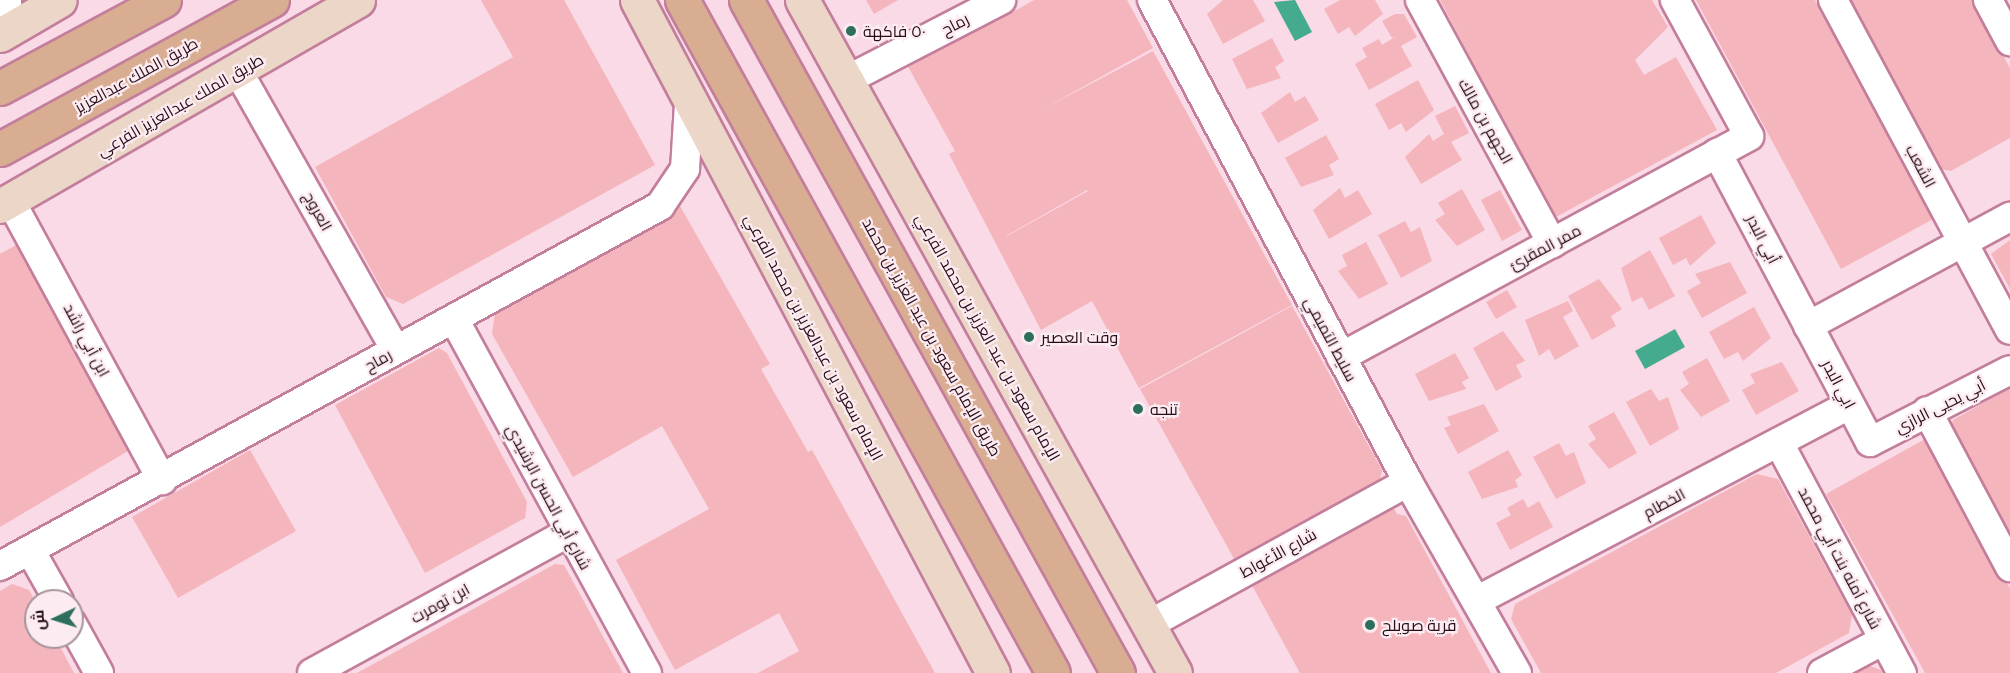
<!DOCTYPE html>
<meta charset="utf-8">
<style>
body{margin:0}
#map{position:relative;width:2010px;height:673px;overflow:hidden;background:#f9dae6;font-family:Ubuntu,Cairo,sans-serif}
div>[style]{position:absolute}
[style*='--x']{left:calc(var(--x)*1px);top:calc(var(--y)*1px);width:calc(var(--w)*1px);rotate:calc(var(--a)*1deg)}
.water>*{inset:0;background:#45ab8f}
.building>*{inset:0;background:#f5b5bc}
.roads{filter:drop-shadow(2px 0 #c37e9c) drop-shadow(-2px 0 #c37e9c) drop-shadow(0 2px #c37e9c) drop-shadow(0 -2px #c37e9c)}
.street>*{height:28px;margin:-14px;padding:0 14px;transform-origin:14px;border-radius:14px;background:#fff}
.secondary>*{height:33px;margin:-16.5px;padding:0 16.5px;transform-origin:16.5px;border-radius:16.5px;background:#ecd6c8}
.primary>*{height:33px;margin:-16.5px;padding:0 16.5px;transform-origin:16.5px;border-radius:16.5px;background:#d9ad91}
.dots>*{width:16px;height:16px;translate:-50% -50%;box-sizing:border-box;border:3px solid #fcecf2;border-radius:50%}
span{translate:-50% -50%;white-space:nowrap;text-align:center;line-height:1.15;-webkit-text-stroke:4.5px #fcecf2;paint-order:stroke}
.street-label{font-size:16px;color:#270d19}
.poi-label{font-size:16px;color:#270d19}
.left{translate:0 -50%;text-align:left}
.north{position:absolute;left:24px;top:589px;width:60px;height:60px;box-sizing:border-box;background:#fcecf2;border:2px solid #a7939b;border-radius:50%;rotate:266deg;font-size:16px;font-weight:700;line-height:24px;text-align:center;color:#270d19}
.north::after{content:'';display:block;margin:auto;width:21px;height:27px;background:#2e6e5c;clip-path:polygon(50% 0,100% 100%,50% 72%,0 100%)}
</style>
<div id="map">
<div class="water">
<i style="clip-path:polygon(1295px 0,1312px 32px,1295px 41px,1274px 2px)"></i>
<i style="clip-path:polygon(1675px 329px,1685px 347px,1645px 369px,1635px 351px)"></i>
</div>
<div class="building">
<i style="clip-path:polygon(481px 0,564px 0,655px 165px,403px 304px,386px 297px,315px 167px,513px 57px)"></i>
<i style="clip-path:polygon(866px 0,898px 0,874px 14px)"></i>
<i style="clip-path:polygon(evenodd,1034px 0,1127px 0,1153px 48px,1043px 109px,1153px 51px,1292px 305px,1139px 388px,1092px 301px,1041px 330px,949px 154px,955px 151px,906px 63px,991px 16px,995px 22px,1034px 0,1087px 190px,1088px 191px,1007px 236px,1006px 236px,1087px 190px)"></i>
<i style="clip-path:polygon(1223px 0,1253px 0,1265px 21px,1223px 44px,1207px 14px)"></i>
<i style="clip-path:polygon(1340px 0,1375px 0,1383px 14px,1355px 36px,1349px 27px,1338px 34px,1324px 9px)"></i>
<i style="clip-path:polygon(1440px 0,1652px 0,1668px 27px,1635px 60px,1644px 75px,1676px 57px,1717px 130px,1554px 218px)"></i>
<i style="clip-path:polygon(1696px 0,1815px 0,1935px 218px,1841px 269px)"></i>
<i style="clip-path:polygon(1848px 0,1972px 0,2010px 68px,2010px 138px,1951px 171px,1941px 169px)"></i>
<i style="clip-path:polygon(1395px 14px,1404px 14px,1417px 37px,1401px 46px,1412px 66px,1369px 90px,1355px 64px,1367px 57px,1362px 48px,1379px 39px,1382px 45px,1398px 35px,1392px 38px,1382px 21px)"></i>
<i style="clip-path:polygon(1272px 38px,1284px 61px,1275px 67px,1281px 78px,1247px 89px,1232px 59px)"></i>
<i style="clip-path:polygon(1418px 80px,1434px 110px,1406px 132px,1401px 123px,1389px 130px,1375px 104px)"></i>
<i style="clip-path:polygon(1290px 92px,1295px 102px,1305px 96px,1319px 120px,1278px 143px,1261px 113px)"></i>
<i style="clip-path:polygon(1455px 106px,1469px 133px,1451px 142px,1462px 160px,1421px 184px,1405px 157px,1429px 134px,1433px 141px,1444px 134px,1435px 116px)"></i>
<i style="clip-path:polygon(1326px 135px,1339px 159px,1329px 165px,1334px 175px,1301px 187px,1285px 158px)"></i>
<i style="clip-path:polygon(1340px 188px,1345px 198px,1358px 190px,1372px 214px,1329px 239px,1313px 210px)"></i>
<i style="clip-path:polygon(1462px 189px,1485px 230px,1457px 246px,1435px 220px,1445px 214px,1438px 203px)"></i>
<i style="clip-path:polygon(1500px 190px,1522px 230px,1502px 241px,1481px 200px)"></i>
<i style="clip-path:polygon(680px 206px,770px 364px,761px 369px,808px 452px,812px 450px,935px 673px,758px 673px,799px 651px,779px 613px,675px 670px,653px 630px,616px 560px,709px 509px,662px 426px,573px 477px,492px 334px,495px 313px)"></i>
<i style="clip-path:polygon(1701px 215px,1716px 243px,1690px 266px,1686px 258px,1673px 265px,1659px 238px)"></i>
<i style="clip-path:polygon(1405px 221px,1411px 232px,1420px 227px,1432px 261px,1401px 278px,1378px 235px)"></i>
<i style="clip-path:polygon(2010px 240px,2010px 289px,1991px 254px)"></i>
<i style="clip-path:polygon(1366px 242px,1388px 284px,1359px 299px,1338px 271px,1347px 266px,1342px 255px)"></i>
<i style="clip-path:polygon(18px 244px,128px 451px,0 527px,0 254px)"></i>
<i style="clip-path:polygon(1650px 250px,1675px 296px,1649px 310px,1642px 297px,1632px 302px,1621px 268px)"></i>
<i style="clip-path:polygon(1730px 262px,1747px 293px,1702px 318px,1687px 291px,1701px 283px,1695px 274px)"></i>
<i style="clip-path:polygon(1599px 279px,1622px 309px,1611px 316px,1616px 326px,1592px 340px,1568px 296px)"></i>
<i style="clip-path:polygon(1507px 290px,1517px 307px,1496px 319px,1486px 302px)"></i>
<i style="clip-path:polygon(1568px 301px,1573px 311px,1563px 317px,1579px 346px,1555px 360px,1549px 349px,1539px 356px,1525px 320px)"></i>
<i style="clip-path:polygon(1292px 306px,1382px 470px,1378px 489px,1238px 566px,1140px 389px)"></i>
<i style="clip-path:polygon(1754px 307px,1771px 338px,1743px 361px,1738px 352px,1724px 359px,1709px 332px)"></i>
<i style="clip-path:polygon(1503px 331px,1525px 361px,1516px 365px,1522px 377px,1496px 391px,1473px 348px)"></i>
<i style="clip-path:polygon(439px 348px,447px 353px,527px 502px,525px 518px,425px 573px,335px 405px)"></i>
<i style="clip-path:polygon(1455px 353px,1469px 378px,1462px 382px,1466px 389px,1429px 401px,1415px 374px)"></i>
<i style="clip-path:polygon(1707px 358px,1730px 401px,1701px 417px,1680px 390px,1689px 384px,1682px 372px)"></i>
<i style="clip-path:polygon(1782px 362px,1799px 391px,1756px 415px,1742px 390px,1755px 383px,1750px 374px)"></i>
<i style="clip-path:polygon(2010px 388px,2010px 540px,1950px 430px,1953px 420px)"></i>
<i style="clip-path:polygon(1651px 389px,1659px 401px,1668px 397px,1679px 429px,1650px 446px,1626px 402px)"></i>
<i style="clip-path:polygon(1484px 404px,1499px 431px,1458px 454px,1444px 428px,1451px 425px,1447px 417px)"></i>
<i style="clip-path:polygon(1614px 412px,1637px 453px,1609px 469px,1588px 444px,1596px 439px,1588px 426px)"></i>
<i style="clip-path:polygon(1927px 438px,2010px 588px,2010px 673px,1925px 673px,1826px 494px)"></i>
<i style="clip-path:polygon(1559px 443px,1566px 456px,1574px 452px,1586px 483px,1556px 499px,1533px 457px)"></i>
<i style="clip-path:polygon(250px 450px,296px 531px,178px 598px,132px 517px)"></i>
<i style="clip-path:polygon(1508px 450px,1522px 475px,1515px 480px,1518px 487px,1482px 499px,1468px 472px)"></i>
<i style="clip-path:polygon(1757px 474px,1778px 479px,1852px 615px,1849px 633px,1776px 673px,1541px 673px,1511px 619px,1515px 604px)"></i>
<i style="clip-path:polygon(1523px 499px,1528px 508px,1539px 501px,1553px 527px,1510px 550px,1496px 523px,1511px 515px,1507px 508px)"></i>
<i style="clip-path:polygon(1389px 500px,1397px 514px,1406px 516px,1491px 673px,1300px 673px,1248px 578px)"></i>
<i style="clip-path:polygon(555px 564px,564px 565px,623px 673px,357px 673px)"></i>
<i style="clip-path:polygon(12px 584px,29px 590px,36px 603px,36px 637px,55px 637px,74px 673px,0 673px,0 591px)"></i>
<i style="clip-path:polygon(1864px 664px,1881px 670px,1882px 673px,1848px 673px)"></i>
</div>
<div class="roads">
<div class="street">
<i style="--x:1152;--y:0;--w:546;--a:62.03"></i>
<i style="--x:1408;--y:482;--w:220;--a:60.3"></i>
<i style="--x:1420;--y:0;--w:277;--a:61.5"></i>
<i style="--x:1833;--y:0;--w:374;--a:61.8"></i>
<i style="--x:1988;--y:0;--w:47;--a:61.8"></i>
<i style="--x:7;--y:31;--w:31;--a:-90"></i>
<i style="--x:239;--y:73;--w:318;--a:60.5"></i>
<i style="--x:845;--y:81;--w:176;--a:-27.4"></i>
<i style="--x:1717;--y:153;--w:327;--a:62.1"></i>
<i style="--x:1870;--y:442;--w:157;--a:-27.2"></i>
<i style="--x:10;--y:200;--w:319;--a:61.5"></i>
<i style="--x:454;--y:319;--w:403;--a:61.4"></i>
<i style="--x:1808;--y:326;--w:230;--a:-28.4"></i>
<i style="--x:1341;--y:357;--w:464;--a:-28.4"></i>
<i style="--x:1749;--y:136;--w:155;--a:-118.6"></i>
<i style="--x:1927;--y:411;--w:177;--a:62"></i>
<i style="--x:1779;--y:443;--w:261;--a:61.9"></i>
<i style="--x:30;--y:550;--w:59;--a:60.4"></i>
<i style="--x:0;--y:566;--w:752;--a:-28.61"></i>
<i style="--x:660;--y:206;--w:45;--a:-56"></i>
<i style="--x:685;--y:169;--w:65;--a:-86.5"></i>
<i style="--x:1478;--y:600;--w:419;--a:-27.7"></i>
<i style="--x:72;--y:624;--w:56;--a:61.1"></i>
<i style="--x:1148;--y:625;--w:297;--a:-28.8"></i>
<i style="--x:312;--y:673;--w:292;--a:-28.7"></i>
<i style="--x:1822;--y:673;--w:70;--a:-28"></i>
</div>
<div class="secondary">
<i style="--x:637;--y:0;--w:761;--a:62.12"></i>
<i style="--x:802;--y:0;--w:769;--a:61"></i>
<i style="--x:0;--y:35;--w:69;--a:-30.3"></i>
<i style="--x:0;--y:206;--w:413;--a:-29.9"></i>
</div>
<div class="primary">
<i style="--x:682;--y:0;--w:768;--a:61.13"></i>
<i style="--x:746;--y:0;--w:769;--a:61.07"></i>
<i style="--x:0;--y:88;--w:186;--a:-28.2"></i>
<i style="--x:0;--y:149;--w:310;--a:-28.7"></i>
</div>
</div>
<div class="dots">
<i style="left:851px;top:31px;background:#2e6e5c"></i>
<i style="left:1029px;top:337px;background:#2e6e5c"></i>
<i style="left:1138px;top:409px;background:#2e6e5c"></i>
<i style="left:1370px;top:625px;background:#2e6e5c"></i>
</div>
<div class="street-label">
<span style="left:955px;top:24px;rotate:-27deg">رماح</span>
<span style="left:136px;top:75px;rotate:-29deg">طريق الملك عبدالعزيز</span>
<span style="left:180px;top:105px;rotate:-30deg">طريق الملك عبدالعزيز الفرعي</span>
<span style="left:1486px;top:121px;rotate:61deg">الجهم بن مالك</span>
<span style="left:1921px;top:166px;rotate:62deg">الشعب</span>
<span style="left:318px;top:211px;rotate:61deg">العروج</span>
<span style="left:1763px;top:239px;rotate:63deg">أبي البدر</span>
<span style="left:1545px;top:247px;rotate:-28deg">ممر المقرئ</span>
<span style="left:814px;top:337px;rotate:62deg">الإمام سعود بن عبدالعزيز بن محمد الفرعي</span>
<span style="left:932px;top:337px;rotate:61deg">طريق الإمام سعود بن عبد العزيز بن محمد</span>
<span style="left:988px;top:337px;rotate:61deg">الإمام سعود بن عبد العزيز بن محمد الفرعي</span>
<span style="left:1331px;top:339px;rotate:62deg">سليط التميمي</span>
<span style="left:87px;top:340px;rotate:62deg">ابن أبي راشد</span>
<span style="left:378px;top:360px;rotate:-29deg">رماح</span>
<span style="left:1839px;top:384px;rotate:62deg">ابي البدر</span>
<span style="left:1940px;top:406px;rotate:-27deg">أبي يحيى الرازي</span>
<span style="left:549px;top:497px;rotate:62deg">شارع أبي الحسن الرشيدي</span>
<span style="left:1664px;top:503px;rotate:-28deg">الخطام</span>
<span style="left:1278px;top:553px;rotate:-29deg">شارع الأغواط</span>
<span style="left:1840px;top:558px;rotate:62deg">شارع آمنه بنت أبي محمد</span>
<span style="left:440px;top:603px;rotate:-29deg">ابن تومرت</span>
</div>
<div class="poi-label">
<span class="left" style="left:863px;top:31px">٥٠ فاكهة</span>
<span class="left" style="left:1041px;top:337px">وقت العصير</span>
<span class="left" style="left:1150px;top:409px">تنجه</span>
<span class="left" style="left:1382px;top:625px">قرية صويلح</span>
</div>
<div class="north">ش</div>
</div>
